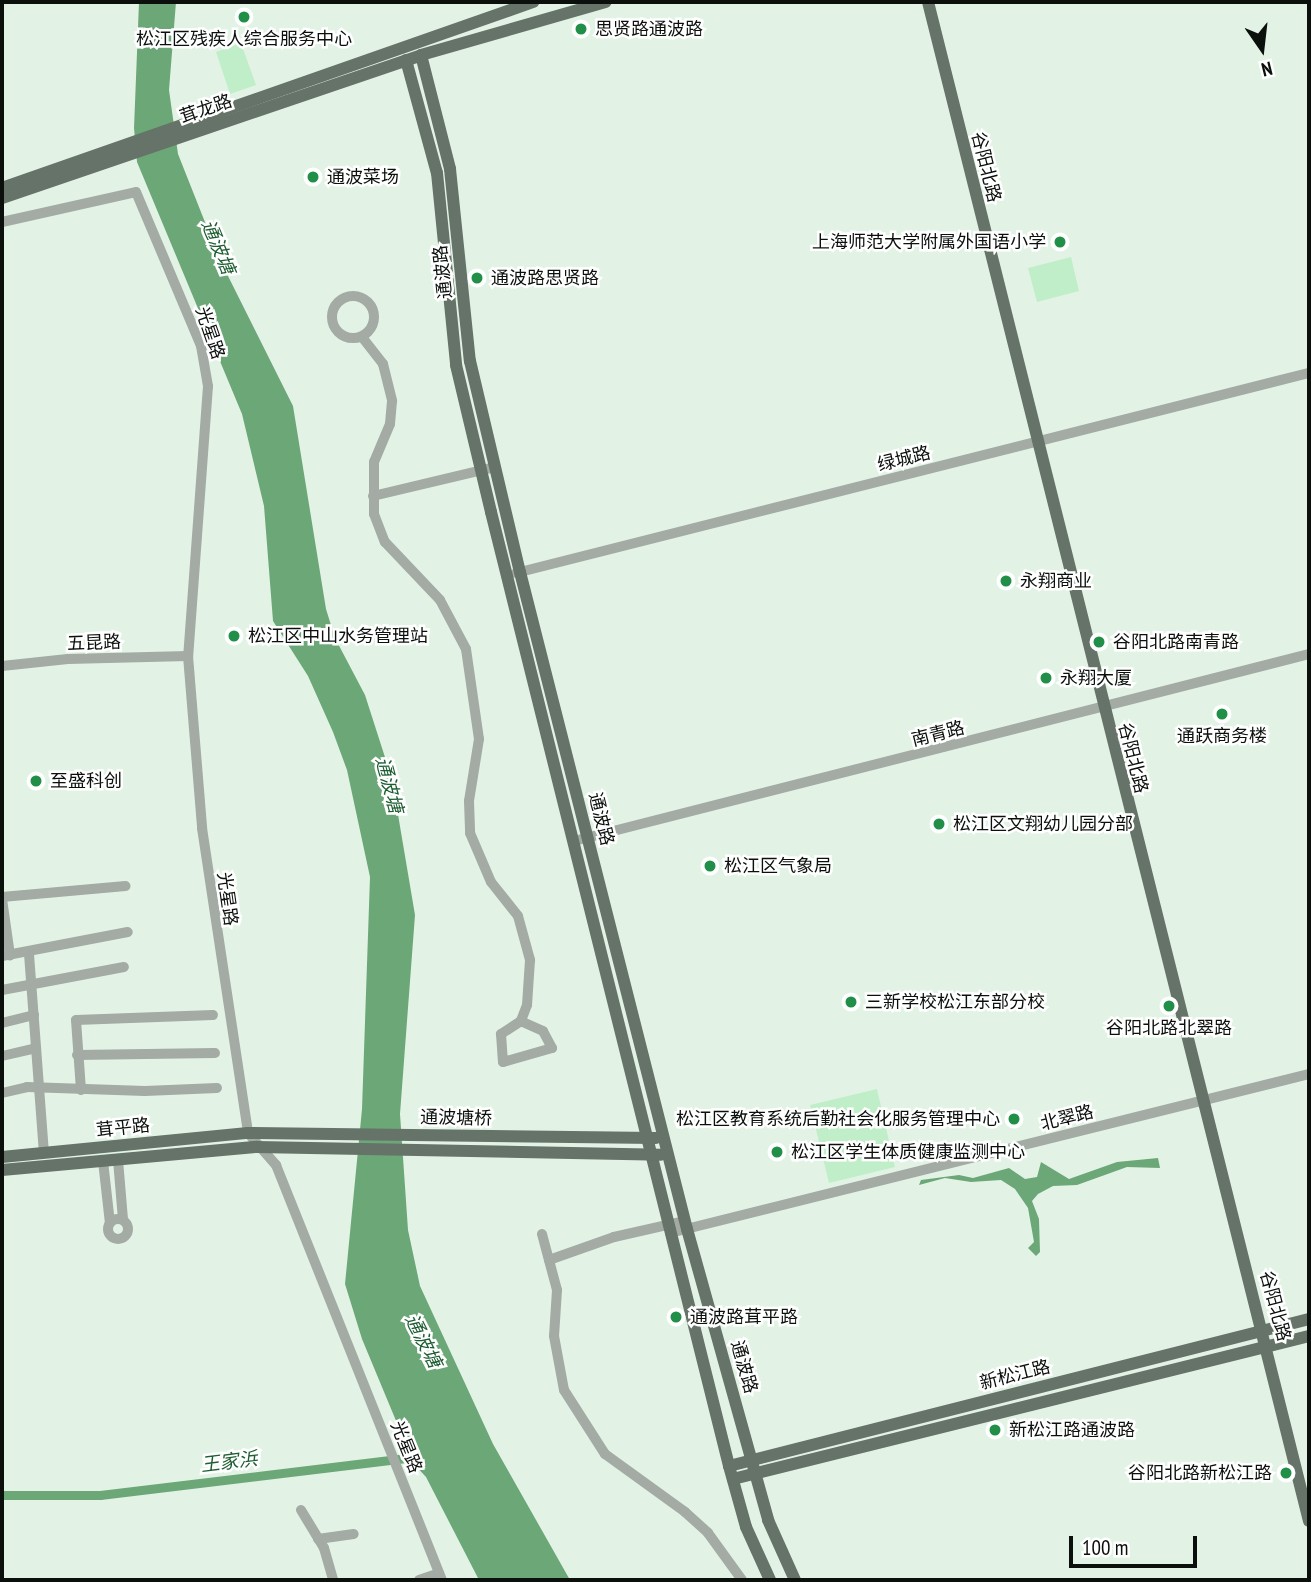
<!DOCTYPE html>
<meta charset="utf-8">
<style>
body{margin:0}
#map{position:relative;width:1311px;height:1582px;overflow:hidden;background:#e2f3e5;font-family:"PT Sans Narrow","Noto Sans SC",sans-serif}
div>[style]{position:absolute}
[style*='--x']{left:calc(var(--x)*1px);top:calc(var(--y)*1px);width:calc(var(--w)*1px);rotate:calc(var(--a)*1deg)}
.green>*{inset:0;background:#c0eec8}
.water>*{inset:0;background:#6ca778}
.canal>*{height:9px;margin:-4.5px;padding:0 4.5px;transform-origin:4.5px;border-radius:4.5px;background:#6ca778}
.minor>*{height:10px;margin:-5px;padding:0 5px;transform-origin:5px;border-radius:5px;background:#a3aba4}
.minor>.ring{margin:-5px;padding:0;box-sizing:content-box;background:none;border:10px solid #a3aba4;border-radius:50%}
.major>*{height:12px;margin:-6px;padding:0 6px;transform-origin:6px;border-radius:6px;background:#667368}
.dots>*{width:19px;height:19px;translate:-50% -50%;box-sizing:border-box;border:4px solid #fff;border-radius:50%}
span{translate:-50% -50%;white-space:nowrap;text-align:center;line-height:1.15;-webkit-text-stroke:5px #fff;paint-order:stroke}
.poi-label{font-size:18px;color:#0b100c}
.left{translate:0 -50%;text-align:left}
.right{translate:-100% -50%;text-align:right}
.street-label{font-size:18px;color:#0b100c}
.water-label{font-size:19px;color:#1d5d31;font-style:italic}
.frame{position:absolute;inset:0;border:4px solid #0b100c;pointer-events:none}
.north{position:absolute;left:1227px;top:14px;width:70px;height:70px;-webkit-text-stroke:5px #fff;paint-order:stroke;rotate:166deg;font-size:19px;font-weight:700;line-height:28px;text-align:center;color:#0b100c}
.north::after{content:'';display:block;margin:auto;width:24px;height:32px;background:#0b100c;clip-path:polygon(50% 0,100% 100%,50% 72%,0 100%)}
.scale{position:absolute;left:1069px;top:1536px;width:128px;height:32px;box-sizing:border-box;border:4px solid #0b100c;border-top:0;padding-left:9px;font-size:21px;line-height:24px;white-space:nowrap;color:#0b100c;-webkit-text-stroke:5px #fff;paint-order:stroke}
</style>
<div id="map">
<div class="green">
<i style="clip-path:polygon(241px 43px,256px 85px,230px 94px,216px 52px)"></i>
<i style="clip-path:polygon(1071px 257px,1079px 291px,1037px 302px,1028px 268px)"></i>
<i style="clip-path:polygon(877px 1089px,895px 1167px,829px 1183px,810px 1105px)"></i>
</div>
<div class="water">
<i style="clip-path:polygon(139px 2px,176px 2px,169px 90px,178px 154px,220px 260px,293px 406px,326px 609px,335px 638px,365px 695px,392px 779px,415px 915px,400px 1114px,408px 1230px,420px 1286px,493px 1444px,570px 1580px,479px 1580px,426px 1477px,414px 1464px,362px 1339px,345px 1284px,362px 1109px,370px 877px,347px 770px,333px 732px,308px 676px,273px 621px,264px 506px,242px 414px,137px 162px,134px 128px)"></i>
<i style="clip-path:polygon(1158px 1158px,1160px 1168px,1127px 1167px,1077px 1185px,1053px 1186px,1038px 1194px,1032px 1201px,1039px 1219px,1040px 1252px,1036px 1256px,1028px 1248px,1034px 1242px,1028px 1208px,1015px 1189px,1001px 1180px,971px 1182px,945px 1178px,919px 1185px,921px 1180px,959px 1175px,973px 1178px,1009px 1168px,1025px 1179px,1037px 1177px,1041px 1162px,1069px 1179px,1117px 1162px)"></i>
</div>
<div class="canal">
<i style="--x:2;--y:1495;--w:98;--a:0"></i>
<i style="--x:100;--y:1495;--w:323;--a:-6.9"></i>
</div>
<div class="minor">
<i style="--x:2;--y:222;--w:137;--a:-12.6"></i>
<i style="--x:136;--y:192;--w:167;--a:67.1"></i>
<i style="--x:201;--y:346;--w:41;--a:80.1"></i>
<i style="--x:208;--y:386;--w:271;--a:94.2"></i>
<i style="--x:188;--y:656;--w:173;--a:85.3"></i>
<i style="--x:202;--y:828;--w:308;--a:81.4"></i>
<i style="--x:248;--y:1133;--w:43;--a:48.8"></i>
<i style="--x:276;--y:1165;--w:447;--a:68.2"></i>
<i class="ring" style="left:332px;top:296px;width:32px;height:32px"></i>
<i style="--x:362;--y:337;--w:34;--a:52"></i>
<i style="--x:383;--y:364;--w:38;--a:76"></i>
<i style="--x:392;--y:401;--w:23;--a:95"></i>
<i style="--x:390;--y:424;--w:41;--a:112.8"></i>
<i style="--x:374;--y:462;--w:52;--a:90"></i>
<i style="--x:374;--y:514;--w:30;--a:69"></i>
<i style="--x:385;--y:542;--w:80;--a:46.5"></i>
<i style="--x:440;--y:600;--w:55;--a:62"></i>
<i style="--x:466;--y:649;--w:91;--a:81.8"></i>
<i style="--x:479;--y:739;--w:63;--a:99.2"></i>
<i style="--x:469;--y:801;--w:32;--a:88"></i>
<i style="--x:470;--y:833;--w:53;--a:66.8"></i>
<i style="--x:491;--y:882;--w:43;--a:51.5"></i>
<i style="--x:518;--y:916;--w:46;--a:74.7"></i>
<i style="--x:530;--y:960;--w:45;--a:93.8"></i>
<i style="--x:527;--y:1005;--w:17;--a:111"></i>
<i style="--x:521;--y:1021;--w:24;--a:147"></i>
<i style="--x:501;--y:1034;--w:28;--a:86"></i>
<i style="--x:503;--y:1062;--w:51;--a:-15.9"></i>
<i style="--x:552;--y:1048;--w:19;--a:-118"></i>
<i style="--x:543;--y:1031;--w:24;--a:-156"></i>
<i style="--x:373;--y:496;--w:125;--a:-13.4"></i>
<i style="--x:516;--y:573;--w:818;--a:-14.16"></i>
<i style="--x:2;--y:666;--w:66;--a:-6.1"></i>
<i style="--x:68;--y:659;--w:120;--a:-1.4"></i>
<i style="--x:574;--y:841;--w:758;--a:-14.27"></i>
<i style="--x:2;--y:897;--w:124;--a:-5.1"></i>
<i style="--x:2;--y:899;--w:57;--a:81.9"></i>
<i style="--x:29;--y:954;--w:200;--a:85.7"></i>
<i style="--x:2;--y:956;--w:128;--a:-10.8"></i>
<i style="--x:2;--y:990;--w:124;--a:-10.7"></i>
<i style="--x:2;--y:1023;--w:33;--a:-14"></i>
<i style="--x:77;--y:1055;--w:138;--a:-0.8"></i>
<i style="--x:2;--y:1056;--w:35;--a:-13"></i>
<i style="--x:81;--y:1090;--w:70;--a:-94.1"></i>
<i style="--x:76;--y:1020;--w:137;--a:-2.1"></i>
<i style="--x:2;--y:1093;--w:26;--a:-13"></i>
<i style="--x:27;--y:1087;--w:118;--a:1.9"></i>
<i style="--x:145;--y:1091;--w:72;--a:-2.4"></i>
<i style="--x:118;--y:1160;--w:60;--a:85.2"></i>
<i style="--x:103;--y:1161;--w:62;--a:83.6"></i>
<i class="ring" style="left:108px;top:1219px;width:10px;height:10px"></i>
<i style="--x:670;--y:1233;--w:658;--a:-13.97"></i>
<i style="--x:542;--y:1234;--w:58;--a:75"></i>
<i style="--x:557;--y:1290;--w:46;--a:93.7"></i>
<i style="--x:554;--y:1336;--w:55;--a:79.5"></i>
<i style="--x:564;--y:1390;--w:76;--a:57.4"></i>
<i style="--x:605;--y:1454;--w:99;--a:35.9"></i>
<i style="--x:685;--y:1512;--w:31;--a:42"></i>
<i style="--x:708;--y:1533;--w:58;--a:54.1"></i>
<i style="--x:549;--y:1260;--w:69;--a:-19.5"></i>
<i style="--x:614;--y:1237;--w:73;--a:-12.7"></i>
<i style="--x:301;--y:1510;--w:44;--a:58.8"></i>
<i style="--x:324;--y:1548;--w:33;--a:74"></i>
<i style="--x:318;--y:1539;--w:36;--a:-8"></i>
<i style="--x:419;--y:1580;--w:21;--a:-19"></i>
</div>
<div class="major">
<i style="--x:928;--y:2;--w:1566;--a:75.92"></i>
<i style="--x:421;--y:55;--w:118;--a:75.7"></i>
<i style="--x:450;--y:169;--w:193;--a:84.1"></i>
<i style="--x:470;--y:361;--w:217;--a:76.7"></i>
<i style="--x:520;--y:572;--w:678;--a:75.74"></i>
<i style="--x:687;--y:1229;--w:302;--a:74.4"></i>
<i style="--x:768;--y:1520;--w:66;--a:65.8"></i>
<i style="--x:406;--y:60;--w:117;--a:74.7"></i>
<i style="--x:437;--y:173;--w:193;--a:84.3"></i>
<i style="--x:456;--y:365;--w:151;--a:76.6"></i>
<i style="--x:491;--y:512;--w:983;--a:75.99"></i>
<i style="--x:729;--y:1466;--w:63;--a:74.4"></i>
<i style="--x:746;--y:1527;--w:58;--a:65.6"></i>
<i style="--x:2;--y:188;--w:563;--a:-19.3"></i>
<i style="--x:2;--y:198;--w:443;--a:-18.8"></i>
<i style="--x:421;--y:55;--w:192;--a:-16"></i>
<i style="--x:2;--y:1157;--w:247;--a:-5.6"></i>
<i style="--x:248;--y:1133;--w:408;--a:0.7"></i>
<i style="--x:2;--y:1170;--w:256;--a:-5.2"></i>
<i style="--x:257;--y:1147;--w:404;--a:1.1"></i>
<i style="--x:729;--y:1466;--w:598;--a:-14.22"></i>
<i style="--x:733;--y:1479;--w:593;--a:-13.94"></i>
</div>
<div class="dots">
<i style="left:244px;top:17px;background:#218f48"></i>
<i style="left:581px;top:29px;background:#218f48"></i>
<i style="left:313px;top:177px;background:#218f48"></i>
<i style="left:1060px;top:242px;background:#218f48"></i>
<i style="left:477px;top:278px;background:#218f48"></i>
<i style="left:1006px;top:581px;background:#218f48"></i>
<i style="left:234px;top:636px;background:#218f48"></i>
<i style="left:1099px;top:642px;background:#218f48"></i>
<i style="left:1046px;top:678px;background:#218f48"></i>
<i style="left:1222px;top:714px;background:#218f48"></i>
<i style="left:36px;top:781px;background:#218f48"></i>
<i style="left:939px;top:824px;background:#218f48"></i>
<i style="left:710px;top:866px;background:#218f48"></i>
<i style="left:851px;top:1002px;background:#218f48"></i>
<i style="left:1169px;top:1006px;background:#218f48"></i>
<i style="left:1014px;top:1119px;background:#218f48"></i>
<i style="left:777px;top:1152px;background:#218f48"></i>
<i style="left:676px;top:1317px;background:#218f48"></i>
<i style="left:995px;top:1430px;background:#218f48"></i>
<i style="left:1286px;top:1473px;background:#218f48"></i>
</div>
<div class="poi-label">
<span class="left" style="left:595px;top:29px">思贤路通波路</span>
<span style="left:244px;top:39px">松江区残疾人综合服务中心</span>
<span class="left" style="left:327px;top:177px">通波菜场</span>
<span class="right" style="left:1046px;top:242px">上海师范大学附属外国语小学</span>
<span class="left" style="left:491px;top:278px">通波路思贤路</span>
<span class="left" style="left:1020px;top:581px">永翔商业</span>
<span class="left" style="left:248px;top:636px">松江区中山水务管理站</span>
<span class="left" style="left:1113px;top:642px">谷阳北路南青路</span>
<span class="left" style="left:1060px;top:678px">永翔大厦</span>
<span style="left:1222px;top:736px">通跃商务楼</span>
<span class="left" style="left:50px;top:781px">至盛科创</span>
<span class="left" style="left:953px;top:824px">松江区文翔幼儿园分部</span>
<span class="left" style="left:724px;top:866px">松江区气象局</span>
<span class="left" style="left:865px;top:1002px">三新学校松江东部分校</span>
<span style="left:1169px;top:1028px">谷阳北路北翠路</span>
<span class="right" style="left:1000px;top:1119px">松江区教育系统后勤社会化服务管理中心</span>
<span class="left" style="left:791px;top:1152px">松江区学生体质健康监测中心</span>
<span class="left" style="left:690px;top:1317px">通波路茸平路</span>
<span class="left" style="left:1009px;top:1430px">新松江路通波路</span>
<span class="right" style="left:1272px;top:1473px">谷阳北路新松江路</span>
</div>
<div class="street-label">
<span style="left:206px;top:109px;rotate:-19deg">茸龙路</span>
<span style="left:986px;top:167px;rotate:76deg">谷阳北路</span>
<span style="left:443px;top:272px;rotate:-96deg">通波路</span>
<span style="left:210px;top:333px;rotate:71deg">光星路</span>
<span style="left:904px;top:459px;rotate:-14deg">绿城路</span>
<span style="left:94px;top:643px;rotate:-2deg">五昆路</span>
<span style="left:938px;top:734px;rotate:-14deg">南青路</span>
<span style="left:1133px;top:758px;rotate:76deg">谷阳北路</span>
<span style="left:601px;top:819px;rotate:76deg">通波路</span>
<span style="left:227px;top:899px;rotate:82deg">光星路</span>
<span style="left:456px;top:1118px;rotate:1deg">通波塘桥</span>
<span style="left:1067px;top:1118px;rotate:-14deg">北翠路</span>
<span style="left:123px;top:1128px;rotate:-6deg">茸平路</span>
<span style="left:1275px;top:1306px;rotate:75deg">谷阳北路</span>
<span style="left:744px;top:1367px;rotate:74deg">通波路</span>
<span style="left:1015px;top:1375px;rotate:-14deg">新松江路</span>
<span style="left:406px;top:1447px;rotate:68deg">光星路</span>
</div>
<div class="water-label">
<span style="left:218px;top:247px;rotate:67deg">通波塘</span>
<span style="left:389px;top:785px;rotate:75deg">通波塘</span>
<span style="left:423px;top:1341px;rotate:63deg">通波塘</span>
<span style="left:229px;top:1462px;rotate:-7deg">王家浜</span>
</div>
<div class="frame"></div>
<div class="north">N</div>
<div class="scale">100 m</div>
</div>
